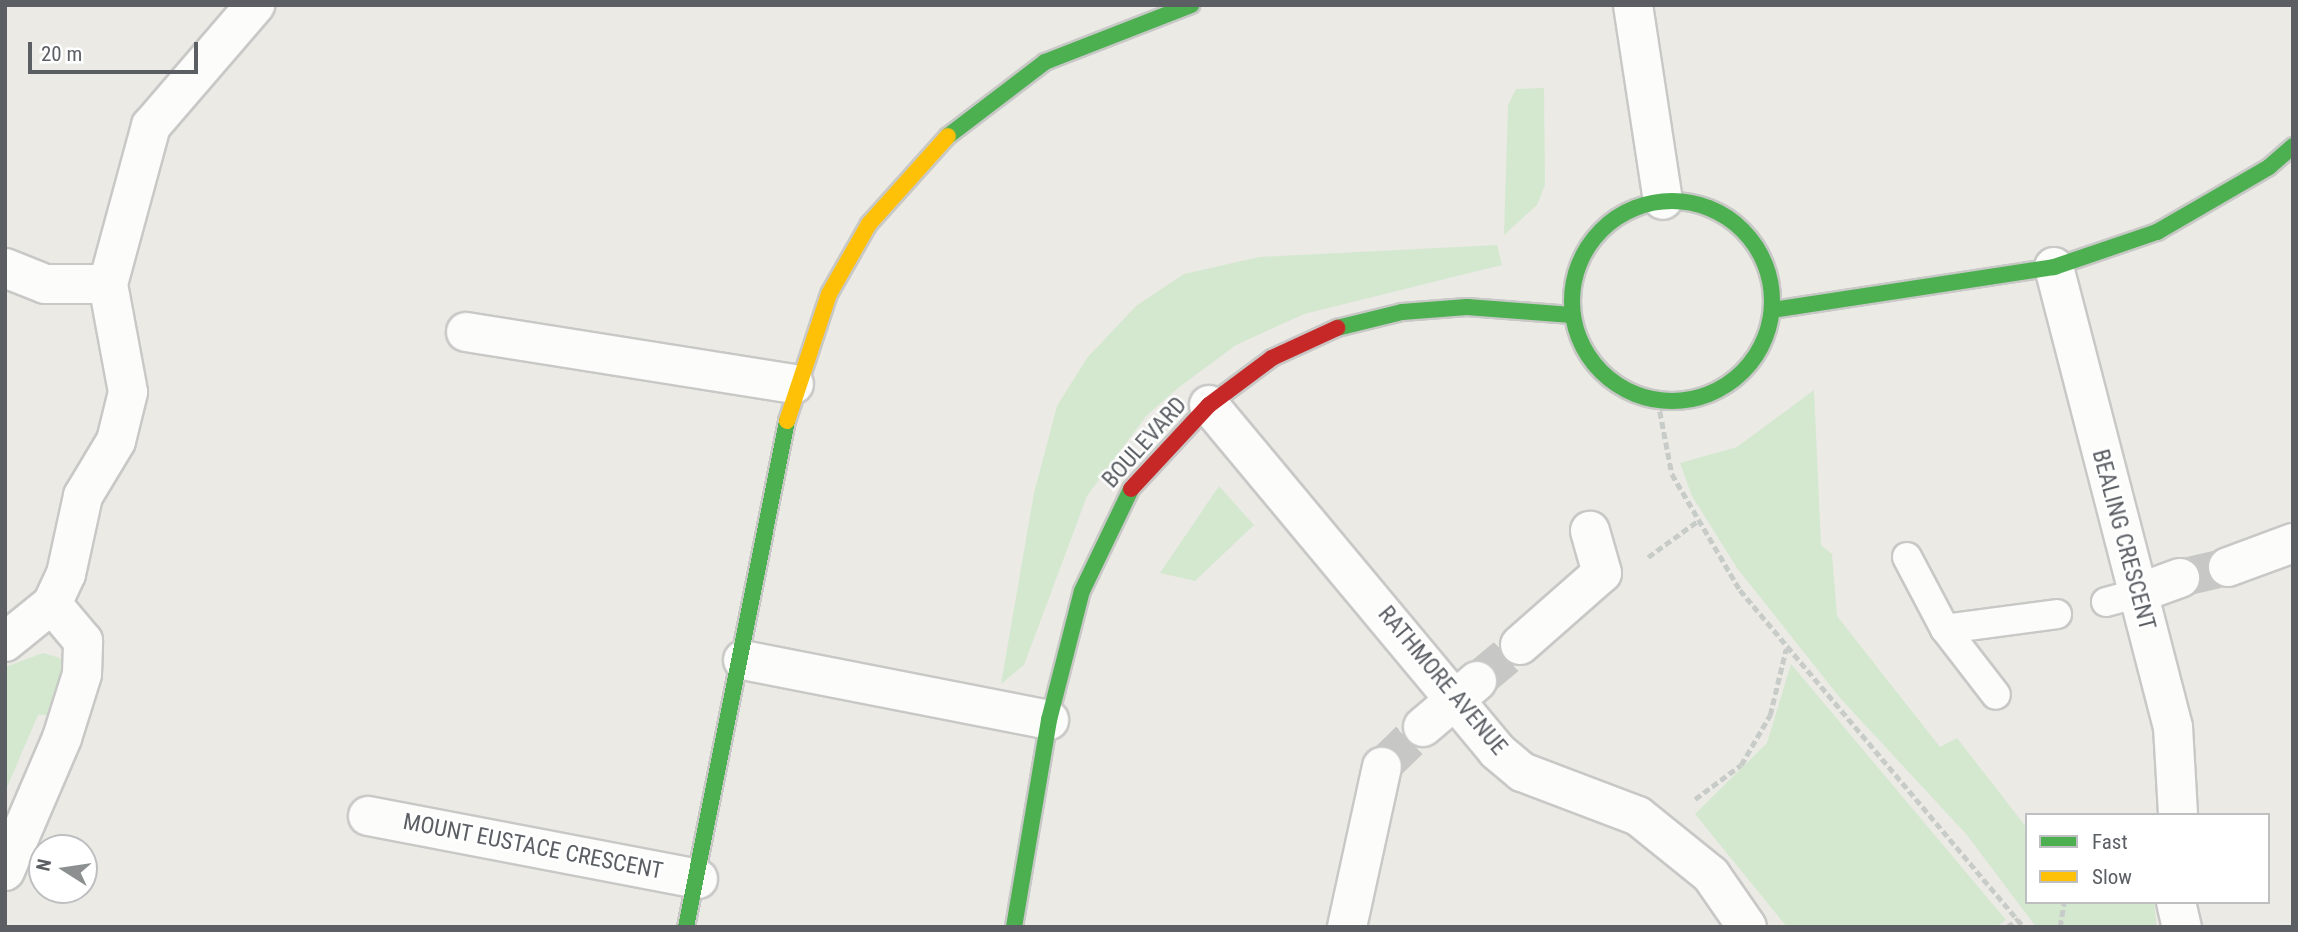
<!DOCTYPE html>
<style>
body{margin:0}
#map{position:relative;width:2298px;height:932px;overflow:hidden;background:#ebeae5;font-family:"Roboto Condensed",sans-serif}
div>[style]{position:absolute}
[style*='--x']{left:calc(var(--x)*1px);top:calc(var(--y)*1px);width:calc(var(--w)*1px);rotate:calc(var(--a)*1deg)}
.green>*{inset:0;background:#d4e8d0}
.street-tunnel>*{height:38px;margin-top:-19px;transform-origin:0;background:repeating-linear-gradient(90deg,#c7c7c5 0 38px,transparent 0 57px)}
.path>*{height:4.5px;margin-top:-2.25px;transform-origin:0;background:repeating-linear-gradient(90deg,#c8ccc9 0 7px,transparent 0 10.5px)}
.roads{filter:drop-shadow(2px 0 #c8c8c7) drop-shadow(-2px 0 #c8c8c7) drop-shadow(0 2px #c8c8c7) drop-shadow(0 -2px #c8c8c7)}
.lane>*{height:28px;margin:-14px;padding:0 14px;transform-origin:14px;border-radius:14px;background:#fcfcfb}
.street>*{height:38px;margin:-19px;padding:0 19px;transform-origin:19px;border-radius:19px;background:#fcfcfb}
.fast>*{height:16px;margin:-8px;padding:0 8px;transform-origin:8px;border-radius:8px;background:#4caf50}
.fast>.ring{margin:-8px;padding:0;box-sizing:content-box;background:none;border:16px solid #4caf50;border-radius:50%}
.slow>*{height:16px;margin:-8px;padding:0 8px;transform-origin:8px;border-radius:8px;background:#ffc107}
.jam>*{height:16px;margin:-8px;padding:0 8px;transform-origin:8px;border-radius:8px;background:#c62828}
span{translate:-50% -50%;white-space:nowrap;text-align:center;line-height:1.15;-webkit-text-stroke:5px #fff;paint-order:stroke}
.street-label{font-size:23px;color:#5b5f64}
.frame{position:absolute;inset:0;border:7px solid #5b5f64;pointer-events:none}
.legend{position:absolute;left:2025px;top:813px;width:245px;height:91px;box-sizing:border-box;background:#fff;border:2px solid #bdbfc1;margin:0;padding:9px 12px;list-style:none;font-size:21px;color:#5b5f64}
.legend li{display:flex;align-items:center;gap:14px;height:35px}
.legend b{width:35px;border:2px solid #bdbfc1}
.north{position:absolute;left:28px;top:834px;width:70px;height:70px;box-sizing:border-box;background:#fff;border:2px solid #bdbfc1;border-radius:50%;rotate:282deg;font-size:19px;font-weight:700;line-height:28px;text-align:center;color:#5b5f64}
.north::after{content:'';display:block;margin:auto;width:24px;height:32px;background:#8d9091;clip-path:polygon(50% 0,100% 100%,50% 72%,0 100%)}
.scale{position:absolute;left:28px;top:42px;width:170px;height:32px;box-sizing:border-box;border:4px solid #5b5f64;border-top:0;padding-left:9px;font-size:21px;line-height:24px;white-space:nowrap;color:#5b5f64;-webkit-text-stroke:5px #fff;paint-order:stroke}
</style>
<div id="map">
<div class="green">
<i style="clip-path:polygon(1544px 88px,1545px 185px,1537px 205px,1504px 235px,1508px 105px,1516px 89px)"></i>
<i style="clip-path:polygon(1497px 245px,1502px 265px,1304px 314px,1236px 345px,1178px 388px,1147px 415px,1087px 496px,1024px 665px,1001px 684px,1034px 493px,1057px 406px,1087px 358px,1136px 306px,1184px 274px,1259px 257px)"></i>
<i style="clip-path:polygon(1814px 390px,1821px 545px,1832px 554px,1837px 616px,1940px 747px,1957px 738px,2027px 828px,2027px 902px,2154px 902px,2157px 927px,2036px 927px,1966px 834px,1841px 699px,1737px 568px,1692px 496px,1680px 463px,1737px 447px)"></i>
<i style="clip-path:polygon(1219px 486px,1254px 525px,1195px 581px,1160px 573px)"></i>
<i style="clip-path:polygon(43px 653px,60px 658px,66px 675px,55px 715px,38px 715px,5px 792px,5px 667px)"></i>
<i style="clip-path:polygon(1791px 664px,2006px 920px,1996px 927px,1787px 927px,1695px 814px,1767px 743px)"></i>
</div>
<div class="street-tunnel">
<i style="--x:2180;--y:578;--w:49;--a:-12.9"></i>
<i style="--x:1477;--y:681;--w:56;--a:-39.9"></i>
<i style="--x:1382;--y:767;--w:57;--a:-44.3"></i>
</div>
<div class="path">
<i style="--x:1658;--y:401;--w:74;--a:79.1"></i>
<i style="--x:1672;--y:474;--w:134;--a:59.6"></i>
<i style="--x:1740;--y:590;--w:441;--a:49.9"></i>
<i style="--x:1648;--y:557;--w:63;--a:-36"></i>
<i style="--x:1695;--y:799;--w:57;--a:-36.5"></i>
<i style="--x:1741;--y:765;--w:58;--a:-59.9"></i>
<i style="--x:1770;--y:715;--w:68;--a:-76.4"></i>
<i style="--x:2007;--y:927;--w:14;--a:-36"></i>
<i style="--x:2060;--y:927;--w:25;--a:-81"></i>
</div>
<div class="roads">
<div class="lane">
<i style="--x:1907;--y:557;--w:81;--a:62.2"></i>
<i style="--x:1945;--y:629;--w:83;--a:52.3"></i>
<i style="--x:2106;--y:602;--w:31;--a:-15"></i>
<i style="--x:1945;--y:629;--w:113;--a:-7.6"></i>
</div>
<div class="street">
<i style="--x:1633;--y:5;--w:197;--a:81.3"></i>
<i style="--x:2054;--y:267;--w:475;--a:75.5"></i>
<i style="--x:2173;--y:727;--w:88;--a:86.7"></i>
<i style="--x:5;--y:268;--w:43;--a:21.8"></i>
<i style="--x:45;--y:284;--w:63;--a:0"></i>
<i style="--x:466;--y:332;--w:332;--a:9"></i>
<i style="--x:1209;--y:405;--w:450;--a:50.2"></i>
<i style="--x:1497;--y:751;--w:33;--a:40"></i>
<i style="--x:1522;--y:772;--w:124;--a:20.8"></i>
<i style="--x:1638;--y:816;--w:94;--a:38.9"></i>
<i style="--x:1711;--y:875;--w:63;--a:55.3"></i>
<i style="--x:2228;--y:567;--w:69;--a:-20.3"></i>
<i style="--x:2136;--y:594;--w:47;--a:-20"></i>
<i style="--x:5;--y:642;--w:60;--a:-39"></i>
<i style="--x:52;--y:604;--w:33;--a:-65"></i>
<i style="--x:66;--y:574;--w:80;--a:-77.7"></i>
<i style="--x:83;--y:496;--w:64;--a:-59"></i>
<i style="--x:116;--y:441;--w:50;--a:-76.2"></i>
<i style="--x:128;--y:392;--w:110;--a:-100.5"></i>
<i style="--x:108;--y:284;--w:164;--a:-74.8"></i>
<i style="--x:151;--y:126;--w:160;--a:-49.3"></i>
<i style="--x:1520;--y:645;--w:109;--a:-41.3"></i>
<i style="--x:1602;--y:573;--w:44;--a:-105.9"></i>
<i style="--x:743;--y:660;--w:312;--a:11.1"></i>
<i style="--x:1423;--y:727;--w:71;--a:-40.4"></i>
<i style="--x:368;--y:816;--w:336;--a:10.8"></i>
<i style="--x:5;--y:871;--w:145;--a:-66.8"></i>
<i style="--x:62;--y:738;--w:67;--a:-72.6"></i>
<i style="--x:82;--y:674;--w:33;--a:-88"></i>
<i style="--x:83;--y:641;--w:48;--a:-130"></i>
<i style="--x:2176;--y:902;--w:26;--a:77"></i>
<i style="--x:1347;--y:927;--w:164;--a:-77.7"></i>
</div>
<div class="fast">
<i style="--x:948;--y:136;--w:122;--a:-37.3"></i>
<i style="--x:1045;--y:62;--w:157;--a:-21.3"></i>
<i class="ring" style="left:1572px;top:201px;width:184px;height:184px"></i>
<i style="--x:1773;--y:310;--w:284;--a:-8.7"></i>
<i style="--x:2054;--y:267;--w:109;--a:-18.8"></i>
<i style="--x:2157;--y:232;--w:129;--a:-30.1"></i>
<i style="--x:2269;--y:167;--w:32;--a:-41"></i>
<i style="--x:1337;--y:328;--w:67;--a:-13.8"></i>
<i style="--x:1402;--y:312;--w:65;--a:-4.4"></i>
<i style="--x:1467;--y:307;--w:105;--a:4.4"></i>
<i style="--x:686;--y:927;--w:516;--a:-78.71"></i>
<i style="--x:1014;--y:927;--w:210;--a:-80.4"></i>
<i style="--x:1049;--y:720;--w:133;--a:-75.7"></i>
<i style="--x:1082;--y:591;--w:113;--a:-64.3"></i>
</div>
<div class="slow">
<i style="--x:787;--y:421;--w:134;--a:-71.7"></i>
<i style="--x:829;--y:294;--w:81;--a:-60.3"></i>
<i style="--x:869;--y:224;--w:118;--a:-48.1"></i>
</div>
<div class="jam">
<i style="--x:1131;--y:489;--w:115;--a:-47.1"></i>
<i style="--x:1209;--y:405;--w:79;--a:-36.7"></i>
<i style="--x:1272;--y:358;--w:72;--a:-24.8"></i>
</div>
</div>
<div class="street-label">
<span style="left:1145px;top:443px;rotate:-48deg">BOULEVARD</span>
<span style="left:2123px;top:540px;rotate:75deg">BEALING CRESCENT</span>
<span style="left:1442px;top:681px;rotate:50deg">RATHMORE AVENUE</span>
<span style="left:533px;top:847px;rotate:11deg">MOUNT EUSTACE CRESCENT</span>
</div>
<div class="frame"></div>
<ul class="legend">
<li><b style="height:9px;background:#4caf50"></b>Fast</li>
<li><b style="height:9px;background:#ffc107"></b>Slow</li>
</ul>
<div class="north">N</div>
<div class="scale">20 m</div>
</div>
